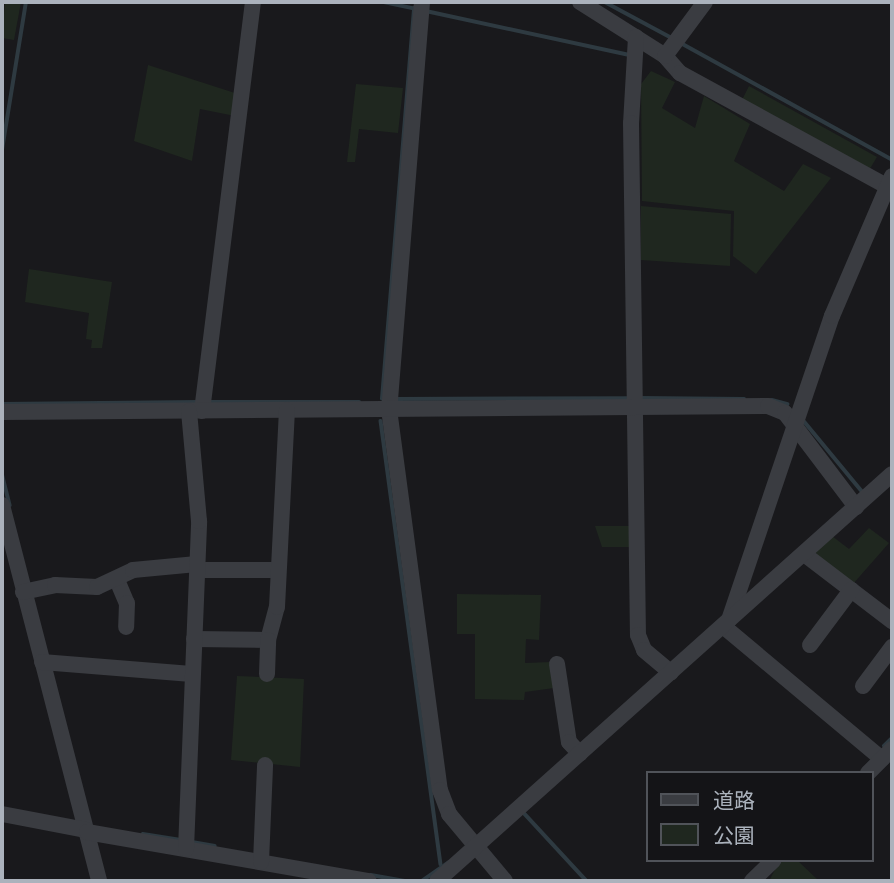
<!DOCTYPE html>
<meta charset="utf-8">
<style>
body{margin:0}
#map{position:relative;width:894px;height:883px;overflow:hidden;background:#19191c;font-family:Jost,"Noto Sans JP",sans-serif}
div>[style]{position:absolute}
[style*='--x']{left:calc(var(--x)*1px);top:calc(var(--y)*1px);width:calc(var(--w)*1px);rotate:calc(var(--a)*1deg)}
.green>*{inset:0;background:#1f271f}
.stream>*{height:3.5px;margin:-1.75px;padding:0 1.75px;transform-origin:1.75px;border-radius:1.75px;background:#2e3a41}
.street>*{height:16px;margin:-8px;padding:0 8px;transform-origin:8px;border-radius:8px;background:#3a3c41}
span{translate:-50% -50%;white-space:nowrap;text-align:center;line-height:1.15;-webkit-text-stroke:5px #141417;paint-order:stroke}
.frame{position:absolute;inset:0;border:4px solid #abb2bc;pointer-events:none}
.legend{position:absolute;left:646px;top:771px;width:228px;height:91px;box-sizing:border-box;background:#141417;border:2px solid #505359;margin:0;padding:9px 12px;list-style:none;font-size:21px;color:#abb2bc}
.legend li{display:flex;align-items:center;gap:14px;height:35px}
.legend b{width:35px;border:2px solid #505359}
</style>
<div id="map">
<div class="green">
<i style="clip-path:polygon(5px 2px,21px 2px,14px 40px,2px 38px)"></i>
<i style="clip-path:polygon(148px 65px,238px 94px,235px 116px,200px 109px,192px 161px,134px 141px)"></i>
<i style="clip-path:polygon(651px 71px,675px 82px,662px 108px,695px 128px,704px 96px,750px 124px,734px 161px,784px 191px,803px 164px,831px 178px,756px 274px,733px 256px,734px 211px,642px 201px,641px 84px)"></i>
<i style="clip-path:polygon(356px 84px,403px 88px,398px 133px,359px 129px,355px 162px,347px 162px)"></i>
<i style="clip-path:polygon(749px 86px,877px 157px,868px 172px,741px 102px)"></i>
<i style="clip-path:polygon(641px 206px,731px 214px,730px 266px,641px 260px)"></i>
<i style="clip-path:polygon(29px 269px,112px 282px,102px 348px,91px 348px,92px 340px,86px 339px,89px 313px,25px 302px)"></i>
<i style="clip-path:polygon(595px 526px,632px 526px,633px 547px,602px 547px)"></i>
<i style="clip-path:polygon(869px 528px,889px 543px,853px 584px,817px 559px,816px 550px,832px 536px,849px 549px)"></i>
<i style="clip-path:polygon(457px 594px,541px 595px,539px 640px,526px 639px,525px 663px,551px 662px,554px 688px,525px 692px,524px 700px,475px 699px,475px 634px,457px 634px)"></i>
<i style="clip-path:polygon(237px 676px,304px 679px,300px 767px,231px 760px)"></i>
<i style="clip-path:polygon(780px 860px,797px 860px,819px 881px,769px 881px)"></i>
</div>
<div class="stream">
<i style="--x:384;--y:2;--w:30;--a:12"></i>
<i style="--x:605;--y:2;--w:74;--a:28.3"></i>
<i style="--x:426;--y:11;--w:208;--a:12.2"></i>
<i style="--x:681;--y:43;--w:240;--a:28.9"></i>
<i style="--x:2;--y:150;--w:150;--a:-80.8"></i>
<i style="--x:639;--y:398;--w:105;--a:0.5"></i>
<i style="--x:382;--y:399;--w:392;--a:-85.3"></i>
<i style="--x:395;--y:399;--w:237;--a:-0.2"></i>
<i style="--x:772;--y:400;--w:16;--a:15"></i>
<i style="--x:207;--y:402;--w:152;--a:0"></i>
<i style="--x:2;--y:404;--w:197;--a:-0.6"></i>
<i style="--x:381;--y:421;--w:447;--a:82.3"></i>
<i style="--x:804;--y:421;--w:91;--a:50.4"></i>
<i style="--x:2;--y:473;--w:33;--a:76"></i>
<i style="--x:884;--y:746;--w:11;--a:-45"></i>
<i style="--x:524;--y:813;--w:93;--a:47.2"></i>
<i style="--x:143;--y:834;--w:38;--a:9"></i>
<i style="--x:192;--y:842;--w:23;--a:10"></i>
<i style="--x:371;--y:875;--w:34;--a:10"></i>
<i style="--x:422;--y:881;--w:32;--a:-35"></i>
</div>
<div class="street">
<i style="--x:422;--y:2;--w:408;--a:94.6"></i>
<i style="--x:389;--y:409;--w:384;--a:82.4"></i>
<i style="--x:440;--y:790;--w:26;--a:69"></i>
<i style="--x:449;--y:814;--w:87;--a:50.1"></i>
<i style="--x:580;--y:2;--w:101;--a:32.4"></i>
<i style="--x:665;--y:56;--w:23;--a:49"></i>
<i style="--x:680;--y:73;--w:242;--a:28.7"></i>
<i style="--x:636;--y:37;--w:86;--a:93.3"></i>
<i style="--x:631;--y:123;--w:512;--a:89.22"></i>
<i style="--x:638;--y:635;--w:16;--a:68"></i>
<i style="--x:644;--y:650;--w:35;--a:40"></i>
<i style="--x:665;--y:56;--w:67;--a:-53.5"></i>
<i style="--x:202;--y:411;--w:412;--a:-82.9"></i>
<i style="--x:2;--y:412;--w:766;--a:-0.45"></i>
<i style="--x:768;--y:406;--w:18;--a:22"></i>
<i style="--x:785;--y:413;--w:118;--a:52.9"></i>
<i style="--x:2;--y:505;--w:388;--a:75.5"></i>
<i style="--x:804;--y:554;--w:111;--a:37.3"></i>
<i style="--x:197;--y:570;--w:81;--a:0"></i>
<i style="--x:117;--y:580;--w:25;--a:67"></i>
<i style="--x:127;--y:603;--w:24;--a:92"></i>
<i style="--x:23;--y:592;--w:33;--a:-12"></i>
<i style="--x:55;--y:585;--w:42;--a:2.7"></i>
<i style="--x:97;--y:587;--w:40;--a:-25"></i>
<i style="--x:133;--y:570;--w:64;--a:-5.4"></i>
<i style="--x:729;--y:620;--w:321;--a:-71.3"></i>
<i style="--x:832;--y:316;--w:152;--a:-66.8"></i>
<i style="--x:723;--y:626;--w:207;--a:39.9"></i>
<i style="--x:194;--y:639;--w:74;--a:0.8"></i>
<i style="--x:268;--y:640;--w:34;--a:-75"></i>
<i style="--x:277;--y:607;--w:197;--a:-87.1"></i>
<i style="--x:810;--y:645;--w:69;--a:-53.3"></i>
<i style="--x:42;--y:662;--w:150;--a:4.6"></i>
<i style="--x:557;--y:664;--w:79;--a:81.3"></i>
<i style="--x:569;--y:742;--w:16;--a:47"></i>
<i style="--x:267;--y:674;--w:34;--a:-88"></i>
<i style="--x:863;--y:686;--w:49;--a:-53.4"></i>
<i style="--x:868;--y:773;--w:34;--a:-45"></i>
<i style="--x:2;--y:814;--w:86;--a:10.8"></i>
<i style="--x:87;--y:832;--w:286;--a:9.9"></i>
<i style="--x:186;--y:849;--w:328;--a:-87.7"></i>
<i style="--x:199;--y:521;--w:110;--a:-95.2"></i>
<i style="--x:261;--y:862;--w:97;--a:-87.6"></i>
<i style="--x:437;--y:881;--w:610;--a:-41.81"></i>
<i style="--x:752;--y:881;--w:30;--a:-44"></i>
</div>
<div class="frame"></div>
<ul class="legend">
<li><b style="height:9px;background:#3a3c41"></b>道路</li>
<li><b style="height:19px;background:#1f271f"></b>公園</li>
</ul>
</div>
